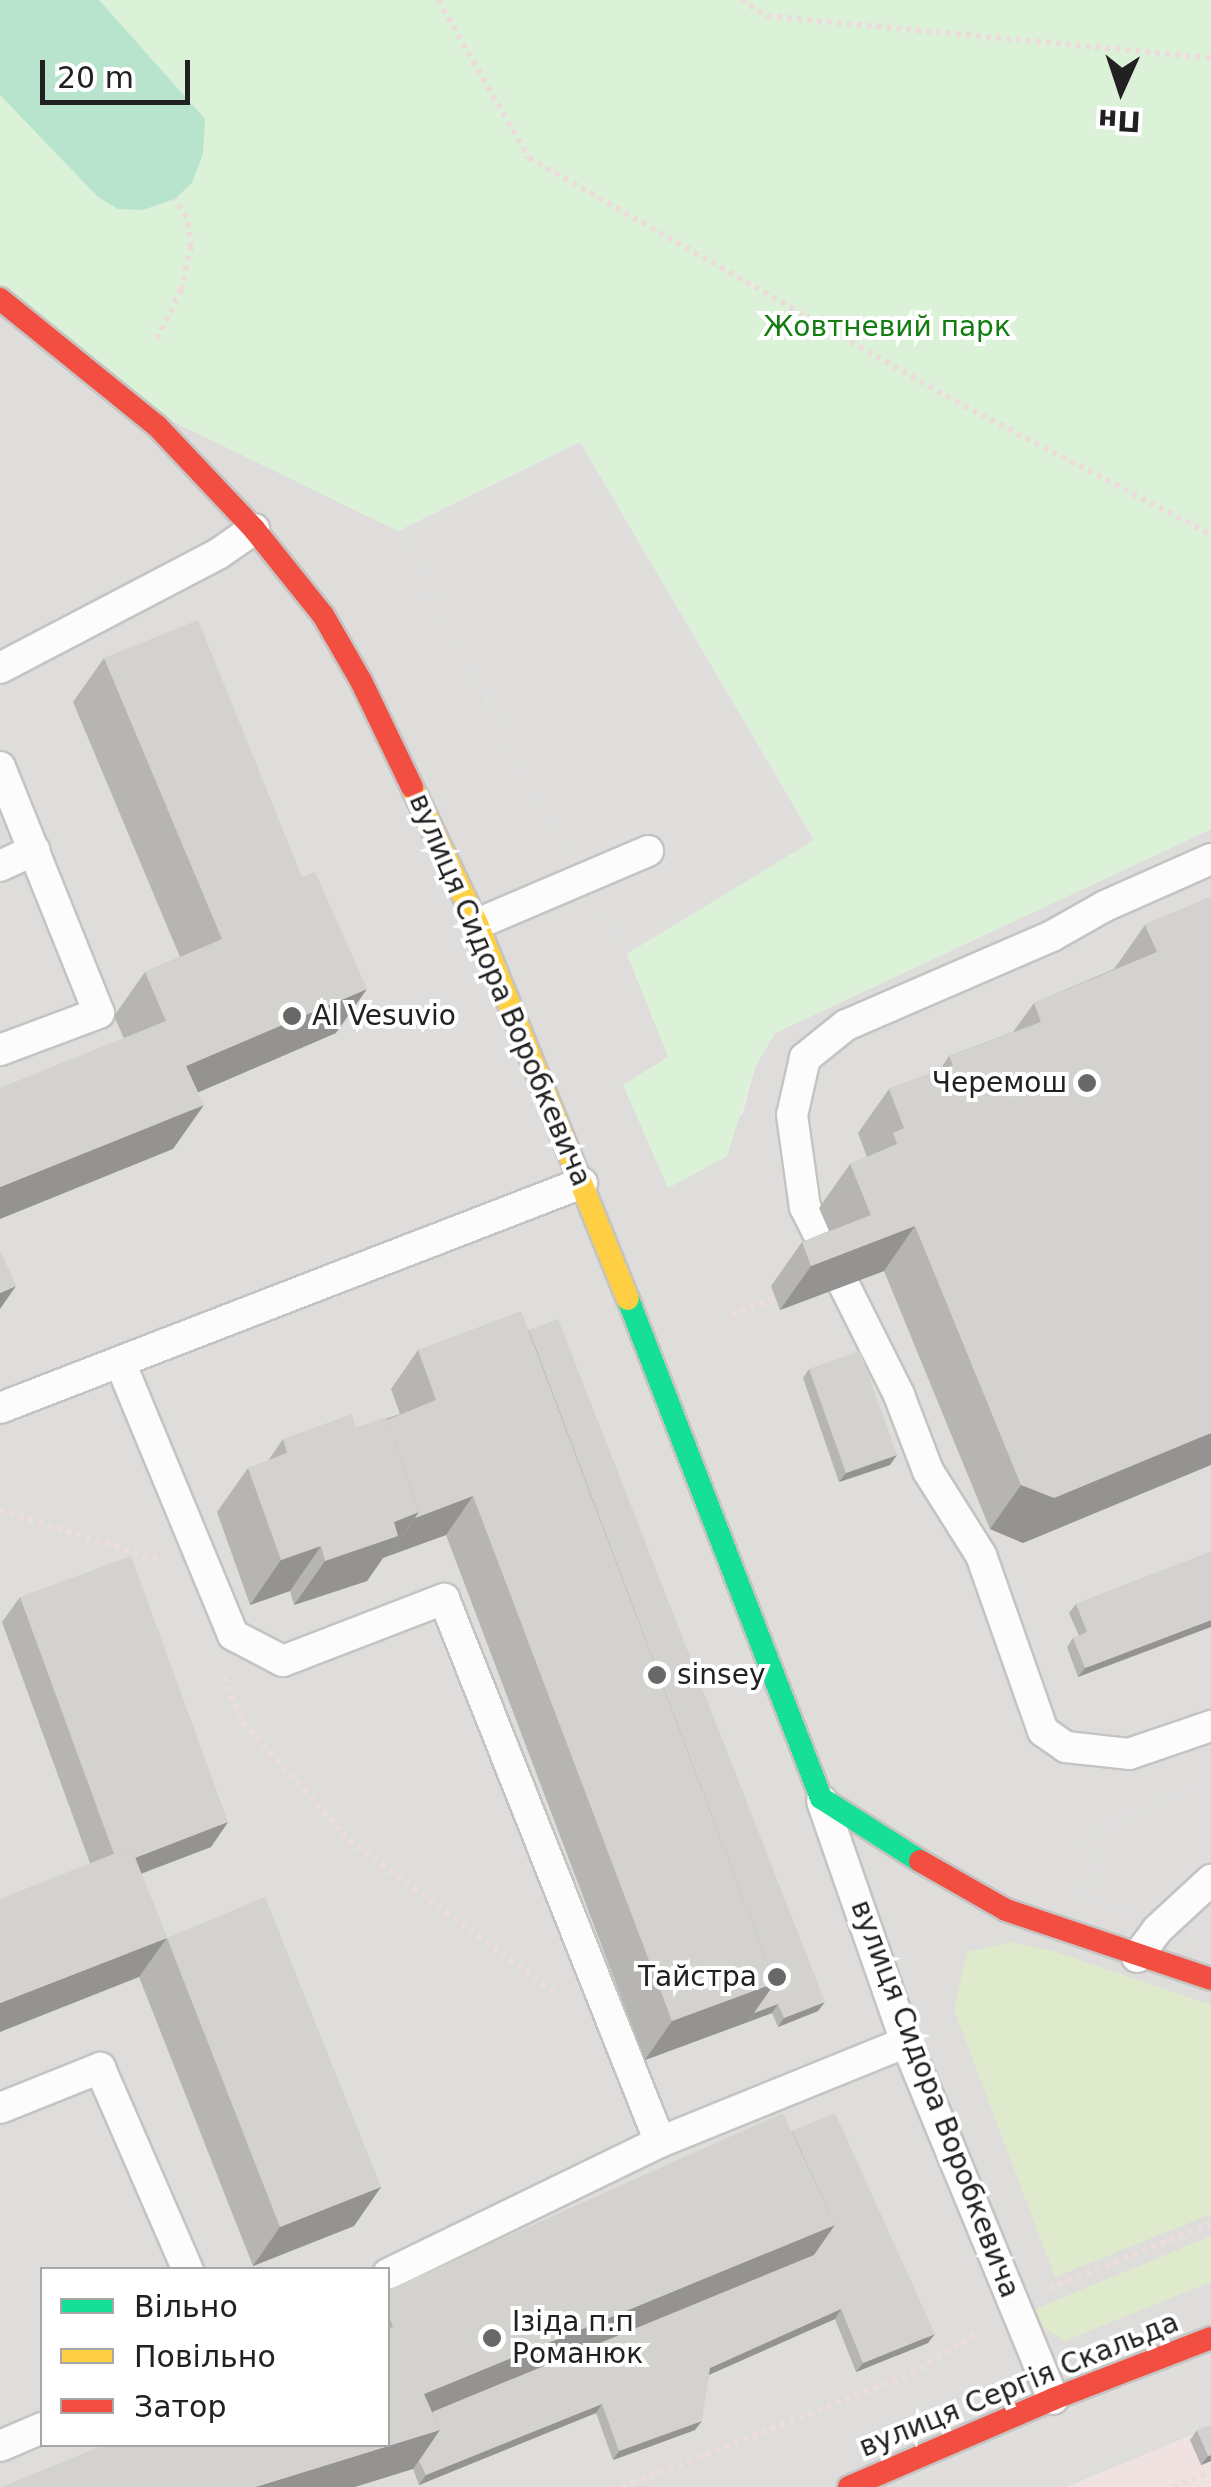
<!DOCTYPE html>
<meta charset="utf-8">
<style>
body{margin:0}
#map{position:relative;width:1211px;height:2487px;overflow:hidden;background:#efedea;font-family:"DejaVu Sans",sans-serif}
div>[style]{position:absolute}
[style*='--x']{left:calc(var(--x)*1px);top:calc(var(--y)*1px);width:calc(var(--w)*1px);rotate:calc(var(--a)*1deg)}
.residential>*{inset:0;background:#dedddb}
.commercial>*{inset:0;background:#f0e2e1}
.grass>*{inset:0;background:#deeacb}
.park>*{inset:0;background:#dbf2d8}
.pitch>*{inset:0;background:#b8e4cd}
.parking>*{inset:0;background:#dfdedd}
.path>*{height:6px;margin-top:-3px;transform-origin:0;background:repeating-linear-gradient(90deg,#ecdcdc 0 5px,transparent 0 10px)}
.roads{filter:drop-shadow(2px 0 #c5c4c2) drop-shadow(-2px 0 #c5c4c2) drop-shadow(0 2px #c5c4c2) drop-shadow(0 -2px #c5c4c2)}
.lane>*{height:30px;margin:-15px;padding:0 15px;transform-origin:15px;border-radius:15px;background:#fdfcfc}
.fast>*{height:22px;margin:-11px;padding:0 11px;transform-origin:11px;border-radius:11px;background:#16e098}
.slow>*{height:22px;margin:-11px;padding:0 11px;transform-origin:11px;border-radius:11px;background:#ffcf43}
.jam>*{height:22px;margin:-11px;padding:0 11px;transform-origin:11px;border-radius:11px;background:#f24e42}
.wall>*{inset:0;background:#b6b5b2}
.shaded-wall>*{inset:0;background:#949391}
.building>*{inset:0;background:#d4d2cf}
.dots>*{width:28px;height:28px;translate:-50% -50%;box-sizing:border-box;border:5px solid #fff;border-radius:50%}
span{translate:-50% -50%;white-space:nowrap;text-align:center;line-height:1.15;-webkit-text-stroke:8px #fff;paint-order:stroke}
.park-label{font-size:28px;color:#137d11}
.street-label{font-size:28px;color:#212121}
.poi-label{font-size:28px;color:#212121}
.left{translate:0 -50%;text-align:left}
.right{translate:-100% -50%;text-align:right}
.legend{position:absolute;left:40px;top:2267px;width:350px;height:180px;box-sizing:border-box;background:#fff;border:2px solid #a6a6a6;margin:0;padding:12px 18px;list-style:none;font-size:30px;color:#212121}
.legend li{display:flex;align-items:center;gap:20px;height:50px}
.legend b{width:50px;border:2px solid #a6a6a6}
.north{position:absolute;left:1071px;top:40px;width:100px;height:100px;-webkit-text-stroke:8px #fff;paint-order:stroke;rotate:183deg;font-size:28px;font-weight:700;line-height:40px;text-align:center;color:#212121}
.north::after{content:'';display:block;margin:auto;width:35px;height:45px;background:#212121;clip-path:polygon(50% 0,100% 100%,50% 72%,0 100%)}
.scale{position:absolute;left:40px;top:60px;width:150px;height:45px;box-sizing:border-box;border:5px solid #212121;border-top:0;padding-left:12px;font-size:30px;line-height:35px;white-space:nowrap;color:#212121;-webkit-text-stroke:8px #fff;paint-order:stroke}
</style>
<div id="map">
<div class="residential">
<i style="clip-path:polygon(evenodd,0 288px,164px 417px,398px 531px,580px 881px,627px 954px,669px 1057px,623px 1085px,742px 1115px,756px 1065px,775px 1033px,1211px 829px,1211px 2427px,1067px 2487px,0 2487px,0 288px,42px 2270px,388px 2270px,388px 2444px,42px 2444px,42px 2270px)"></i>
</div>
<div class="commercial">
<i style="clip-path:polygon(1211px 2427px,1211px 2487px,1067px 2487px)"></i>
</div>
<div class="grass">
<i style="clip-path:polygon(1010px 1942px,1054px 1951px,1211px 2005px,1211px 2214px,1055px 2277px,954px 2010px,967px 1952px)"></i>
<i style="clip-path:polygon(1211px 2236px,1211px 2282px,1065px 2341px,1044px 2328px,1035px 2309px)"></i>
</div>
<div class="park">
<i style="clip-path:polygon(0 0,1211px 0,1211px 829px,775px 1033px,756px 1065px,727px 1156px,668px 1188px,623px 1085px,668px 1057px,627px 954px,814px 839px,580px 442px,398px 531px,164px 417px,0 288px)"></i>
</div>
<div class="pitch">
<i style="clip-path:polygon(0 0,99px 0,205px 119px,203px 154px,192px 183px,175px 199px,143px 210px,118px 209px,98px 197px,0 95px)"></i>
</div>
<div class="parking">
<i style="clip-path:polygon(580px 442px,814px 840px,627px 954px,580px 881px,398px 531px)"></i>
<i style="clip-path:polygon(1211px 1779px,1211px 1942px,1071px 1892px,1101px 1878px,1083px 1838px)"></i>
<i style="clip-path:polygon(1211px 2338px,1211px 2424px,1054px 2487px,849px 2487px)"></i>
</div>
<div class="path">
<i style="--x:438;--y:0;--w:182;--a:60.1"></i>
<i style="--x:529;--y:158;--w:490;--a:29.7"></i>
<i style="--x:955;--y:401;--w:288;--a:27.5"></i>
<i style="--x:741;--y:0;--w:31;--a:32"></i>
<i style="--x:767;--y:16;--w:446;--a:5.4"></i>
<i style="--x:157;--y:339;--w:55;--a:-63.9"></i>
<i style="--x:181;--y:290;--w:44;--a:-76.9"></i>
<i style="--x:191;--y:247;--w:30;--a:-98"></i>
<i style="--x:187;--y:217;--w:22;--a:-124"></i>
<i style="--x:731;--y:1314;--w:48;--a:-19.6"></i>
<i style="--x:0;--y:1510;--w:168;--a:17.4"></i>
<i style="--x:223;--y:1677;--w:49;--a:66"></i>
<i style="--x:243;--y:1722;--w:159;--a:48.1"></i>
<i style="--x:349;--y:1840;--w:259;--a:36.7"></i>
<i style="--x:1049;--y:2288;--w:174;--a:-21.6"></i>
<i style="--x:622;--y:2487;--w:310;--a:-21.4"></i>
<i style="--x:911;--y:2374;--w:81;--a:-31.9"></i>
<i style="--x:1173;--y:2487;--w:41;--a:-21.5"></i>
</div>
<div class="roads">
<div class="lane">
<i style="--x:0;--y:668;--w:246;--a:-27.6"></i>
<i style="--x:218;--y:554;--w:44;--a:-34.8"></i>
<i style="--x:0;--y:767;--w:265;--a:68.1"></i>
<i style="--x:99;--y:1013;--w:106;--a:159.5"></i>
<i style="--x:1211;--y:859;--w:116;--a:156.1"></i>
<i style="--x:1105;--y:906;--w:61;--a:150.5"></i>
<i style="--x:1052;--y:936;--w:224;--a:156.6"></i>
<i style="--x:846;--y:1025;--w:53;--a:141.2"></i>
<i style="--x:805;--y:1058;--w:58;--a:102.8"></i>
<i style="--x:792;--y:1115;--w:93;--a:82"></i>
<i style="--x:805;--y:1207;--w:210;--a:63.4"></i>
<i style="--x:899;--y:1395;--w:81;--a:69.1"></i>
<i style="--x:928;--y:1471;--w:99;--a:57.8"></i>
<i style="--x:981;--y:1555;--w:187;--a:70.6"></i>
<i style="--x:1043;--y:1731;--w:28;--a:35"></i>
<i style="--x:1066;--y:1747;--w:63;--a:6.3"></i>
<i style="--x:1129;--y:1754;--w:87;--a:-18.9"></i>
<i style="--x:0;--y:866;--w:38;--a:-25"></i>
<i style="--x:477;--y:924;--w:186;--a:-23.1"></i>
<i style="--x:120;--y:1362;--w:295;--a:67.5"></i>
<i style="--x:233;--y:1635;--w:56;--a:27.5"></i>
<i style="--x:283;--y:1661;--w:173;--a:-21.1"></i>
<i style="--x:444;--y:1599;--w:584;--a:68.31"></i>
<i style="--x:0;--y:1408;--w:624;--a:-21.14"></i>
<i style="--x:822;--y:1801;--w:255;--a:70.8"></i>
<i style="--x:906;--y:2042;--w:386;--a:67.6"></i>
<i style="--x:1137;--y:1957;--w:34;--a:-53"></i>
<i style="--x:1157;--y:1930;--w:74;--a:-42.8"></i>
<i style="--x:0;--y:2108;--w:108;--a:-21.8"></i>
<i style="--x:100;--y:2068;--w:220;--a:66.5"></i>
<i style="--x:388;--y:2274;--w:302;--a:-25.9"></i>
<i style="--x:660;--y:2142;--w:266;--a:-22.1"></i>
<i style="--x:0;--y:2446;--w:46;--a:-23.2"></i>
</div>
<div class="fast">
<i style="--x:628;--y:1299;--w:535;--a:68.85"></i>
<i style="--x:821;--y:1798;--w:117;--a:32.5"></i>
</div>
<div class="slow">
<i style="--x:412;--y:787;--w:152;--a:64.6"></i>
<i style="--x:477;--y:924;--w:404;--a:68.1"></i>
</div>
<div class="jam">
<i style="--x:0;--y:299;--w:202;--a:39"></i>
<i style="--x:157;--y:426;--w:141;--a:46.7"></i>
<i style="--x:254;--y:529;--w:110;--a:51.3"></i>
<i style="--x:323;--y:615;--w:76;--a:60.1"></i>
<i style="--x:361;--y:681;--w:118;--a:64.3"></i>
<i style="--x:920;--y:1861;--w:99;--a:29.7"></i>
<i style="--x:1006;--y:1910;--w:216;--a:18.6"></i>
<i style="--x:849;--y:2487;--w:222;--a:-23.3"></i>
<i style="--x:1053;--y:2399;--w:169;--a:-21.1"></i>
</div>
</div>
<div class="wall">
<i style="clip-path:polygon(104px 658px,336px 1033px,198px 1092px,173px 1149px,114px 1016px,145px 972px,180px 957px,73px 702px)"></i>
<i style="clip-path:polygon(1211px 897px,1023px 1543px,990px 1529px,884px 1271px,780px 1310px,771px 1286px,802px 1242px,829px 1231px,819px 1208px,850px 1164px,867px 1157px,858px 1133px,889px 1089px,940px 1070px,949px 1056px,1013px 1032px,1034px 1003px,1114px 969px,1145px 925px)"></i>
<i style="clip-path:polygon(529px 1330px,818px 2011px,778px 2027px,772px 2013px,645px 2060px,446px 1535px,383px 1558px,367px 1581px,294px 1605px,290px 1591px,250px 1605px,217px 1512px,248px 1468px,268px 1461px,283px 1439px,356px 1428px,400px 1414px,391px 1389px,418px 1350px)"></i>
<i style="clip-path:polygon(809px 1369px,890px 1465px,839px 1482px,803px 1378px)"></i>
<i style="clip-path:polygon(1211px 1552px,1078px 1677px,1067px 1647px,1073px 1638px,1079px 1636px,1069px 1613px,1076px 1604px)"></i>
<i style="clip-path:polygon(20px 1597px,228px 1822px,211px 1847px,141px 1874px,167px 1938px,139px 1977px,90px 1863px,2px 1622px)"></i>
<i style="clip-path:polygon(167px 1938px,381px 2187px,354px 2226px,253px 2266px,139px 1977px)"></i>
<i style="clip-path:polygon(792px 2131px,928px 2343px,856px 2372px,835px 2319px,709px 2375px,695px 2430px,613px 2460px,596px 2413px,419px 2485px,413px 2469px,388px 2444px,388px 2290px)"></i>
<i style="clip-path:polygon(1197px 2430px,1211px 2461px,1201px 2465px,1190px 2440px)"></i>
</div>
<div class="shaded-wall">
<i style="clip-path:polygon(367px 989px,336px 1033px,155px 1111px,186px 1066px)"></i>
<i style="clip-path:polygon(204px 1105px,173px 1149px,0 1219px,0 1187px)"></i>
<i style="clip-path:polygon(915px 1226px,884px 1271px,780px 1310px,811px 1266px)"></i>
<i style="clip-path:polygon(16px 1286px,0 1309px,0 1293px)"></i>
<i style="clip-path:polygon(1211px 1433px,1211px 1465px,1023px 1543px,990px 1529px,1021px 1485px)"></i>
<i style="clip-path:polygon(897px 1455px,890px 1465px,839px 1482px,846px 1473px)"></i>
<i style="clip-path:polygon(473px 1496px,446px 1535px,388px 1556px,415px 1518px)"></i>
<i style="clip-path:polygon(419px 1512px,388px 1556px,383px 1558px,367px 1581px,294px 1605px,325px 1561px,394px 1522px)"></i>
<i style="clip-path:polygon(321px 1546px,290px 1591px,250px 1605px,281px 1560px)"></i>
<i style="clip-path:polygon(1211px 1620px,1211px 1627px,1078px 1677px,1085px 1668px)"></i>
<i style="clip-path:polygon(228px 1822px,211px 1847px,100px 1889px,117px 1864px)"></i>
<i style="clip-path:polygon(167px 1938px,139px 1977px,0 2032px,0 2003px)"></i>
<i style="clip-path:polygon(775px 1983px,748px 2022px,645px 2060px,672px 2021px)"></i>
<i style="clip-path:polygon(825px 2002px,818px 2011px,778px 2027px,784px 2018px)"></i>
<i style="clip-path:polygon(778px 2004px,772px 2013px,748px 2022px,754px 2013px)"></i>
<i style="clip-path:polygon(381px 2187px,354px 2226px,253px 2266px,280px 2227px)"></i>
<i style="clip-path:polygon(835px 2225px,808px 2264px,406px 2430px,424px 2394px)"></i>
<i style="clip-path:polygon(841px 2309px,835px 2319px,704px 2377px,710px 2368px)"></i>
<i style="clip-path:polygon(935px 2334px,928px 2343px,856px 2372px,863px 2363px)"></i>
<i style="clip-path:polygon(602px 2404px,596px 2413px,419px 2485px,426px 2475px)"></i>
<i style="clip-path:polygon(702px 2421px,695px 2430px,613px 2460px,619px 2451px)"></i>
<i style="clip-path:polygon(440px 2430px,413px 2469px,355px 2487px,255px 2487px)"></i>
<i style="clip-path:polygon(1211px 2455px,1211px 2461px,1201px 2465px,1208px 2456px)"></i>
</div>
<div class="building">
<i style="clip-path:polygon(198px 620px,302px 877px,315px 872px,367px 989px,186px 1066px,204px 1105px,0 1187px,0 1088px,166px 1021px,145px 972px,222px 939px,104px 658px)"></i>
<i style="clip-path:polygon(1211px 897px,1211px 1433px,1054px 1498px,1021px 1485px,915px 1226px,811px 1266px,802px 1242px,871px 1215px,850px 1164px,897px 1144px,893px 1133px,904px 1128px,889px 1089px,953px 1065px,949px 1056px,1041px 1022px,1034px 1003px,1157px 952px,1145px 925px)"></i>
<i style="clip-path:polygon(0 1250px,16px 1286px,0 1293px)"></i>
<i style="clip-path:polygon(521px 1311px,775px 1983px,672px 2021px,473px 1496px,415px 1518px,419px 1512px,387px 1420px,436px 1400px,418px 1350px)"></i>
<i style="clip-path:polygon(558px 1319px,825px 2002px,784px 2018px,778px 2004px,754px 2013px,775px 1983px,529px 1330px)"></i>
<i style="clip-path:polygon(860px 1351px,897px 1455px,846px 1473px,809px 1369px)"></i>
<i style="clip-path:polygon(352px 1414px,356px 1428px,386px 1417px,419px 1512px,394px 1522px,398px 1536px,325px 1561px,321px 1546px,281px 1560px,248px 1468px,287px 1453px,283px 1439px)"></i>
<i style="clip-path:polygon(1211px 1552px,1211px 1620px,1085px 1668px,1073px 1638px,1087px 1632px,1076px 1604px)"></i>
<i style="clip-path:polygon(131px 1556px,228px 1822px,135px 1858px,131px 1847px,114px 1854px,20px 1597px)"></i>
<i style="clip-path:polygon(131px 1847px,167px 1938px,0 2003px,0 1899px)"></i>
<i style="clip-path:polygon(265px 1897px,381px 2187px,280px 2227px,167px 1938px)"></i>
<i style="clip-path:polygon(783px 2113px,835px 2225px,424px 2394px,440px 2430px,255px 2487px,2px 2487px,106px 2444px,388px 2444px,388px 2329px,393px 2327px,388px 2313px,388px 2290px)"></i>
<i style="clip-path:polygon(835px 2113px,935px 2334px,863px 2363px,841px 2309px,710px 2368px,702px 2421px,619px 2451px,602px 2404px,426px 2475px,419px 2461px,440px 2430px,432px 2412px,814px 2255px,835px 2225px,792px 2131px)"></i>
<i style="clip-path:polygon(1211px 2425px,1211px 2455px,1208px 2456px,1197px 2430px)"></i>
</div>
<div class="dots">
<i style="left:292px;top:1016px;background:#696867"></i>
<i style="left:1087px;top:1083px;background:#696867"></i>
<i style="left:657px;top:1675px;background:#696867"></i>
<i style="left:777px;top:1977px;background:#696867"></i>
<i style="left:492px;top:2338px;background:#696867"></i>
</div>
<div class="park-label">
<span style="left:887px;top:327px">Жовтневий парк</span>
</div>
<div class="street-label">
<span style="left:500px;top:990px;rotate:67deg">вулиця Сидора Воробкевича</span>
<span style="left:935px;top:2099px;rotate:69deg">вулиця Сидора Воробкевича</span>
<span style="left:1019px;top:2385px;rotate:-22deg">вулиця Сергія Скальда</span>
</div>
<div class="poi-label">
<span class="left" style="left:312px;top:1016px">Al Vesuvio</span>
<span class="right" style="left:1067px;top:1083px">Черемош</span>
<span class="left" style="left:677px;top:1675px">sinsey</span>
<span class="right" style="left:757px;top:1977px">Тайстра</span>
<span class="left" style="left:512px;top:2338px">Ізіда п.п<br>Романюк</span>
</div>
<ul class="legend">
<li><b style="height:12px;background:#16e098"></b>Вільно</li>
<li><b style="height:12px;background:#ffcf43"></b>Повільно</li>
<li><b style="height:12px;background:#f24e42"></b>Затор</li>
</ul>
<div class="north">Пн</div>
<div class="scale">20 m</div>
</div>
